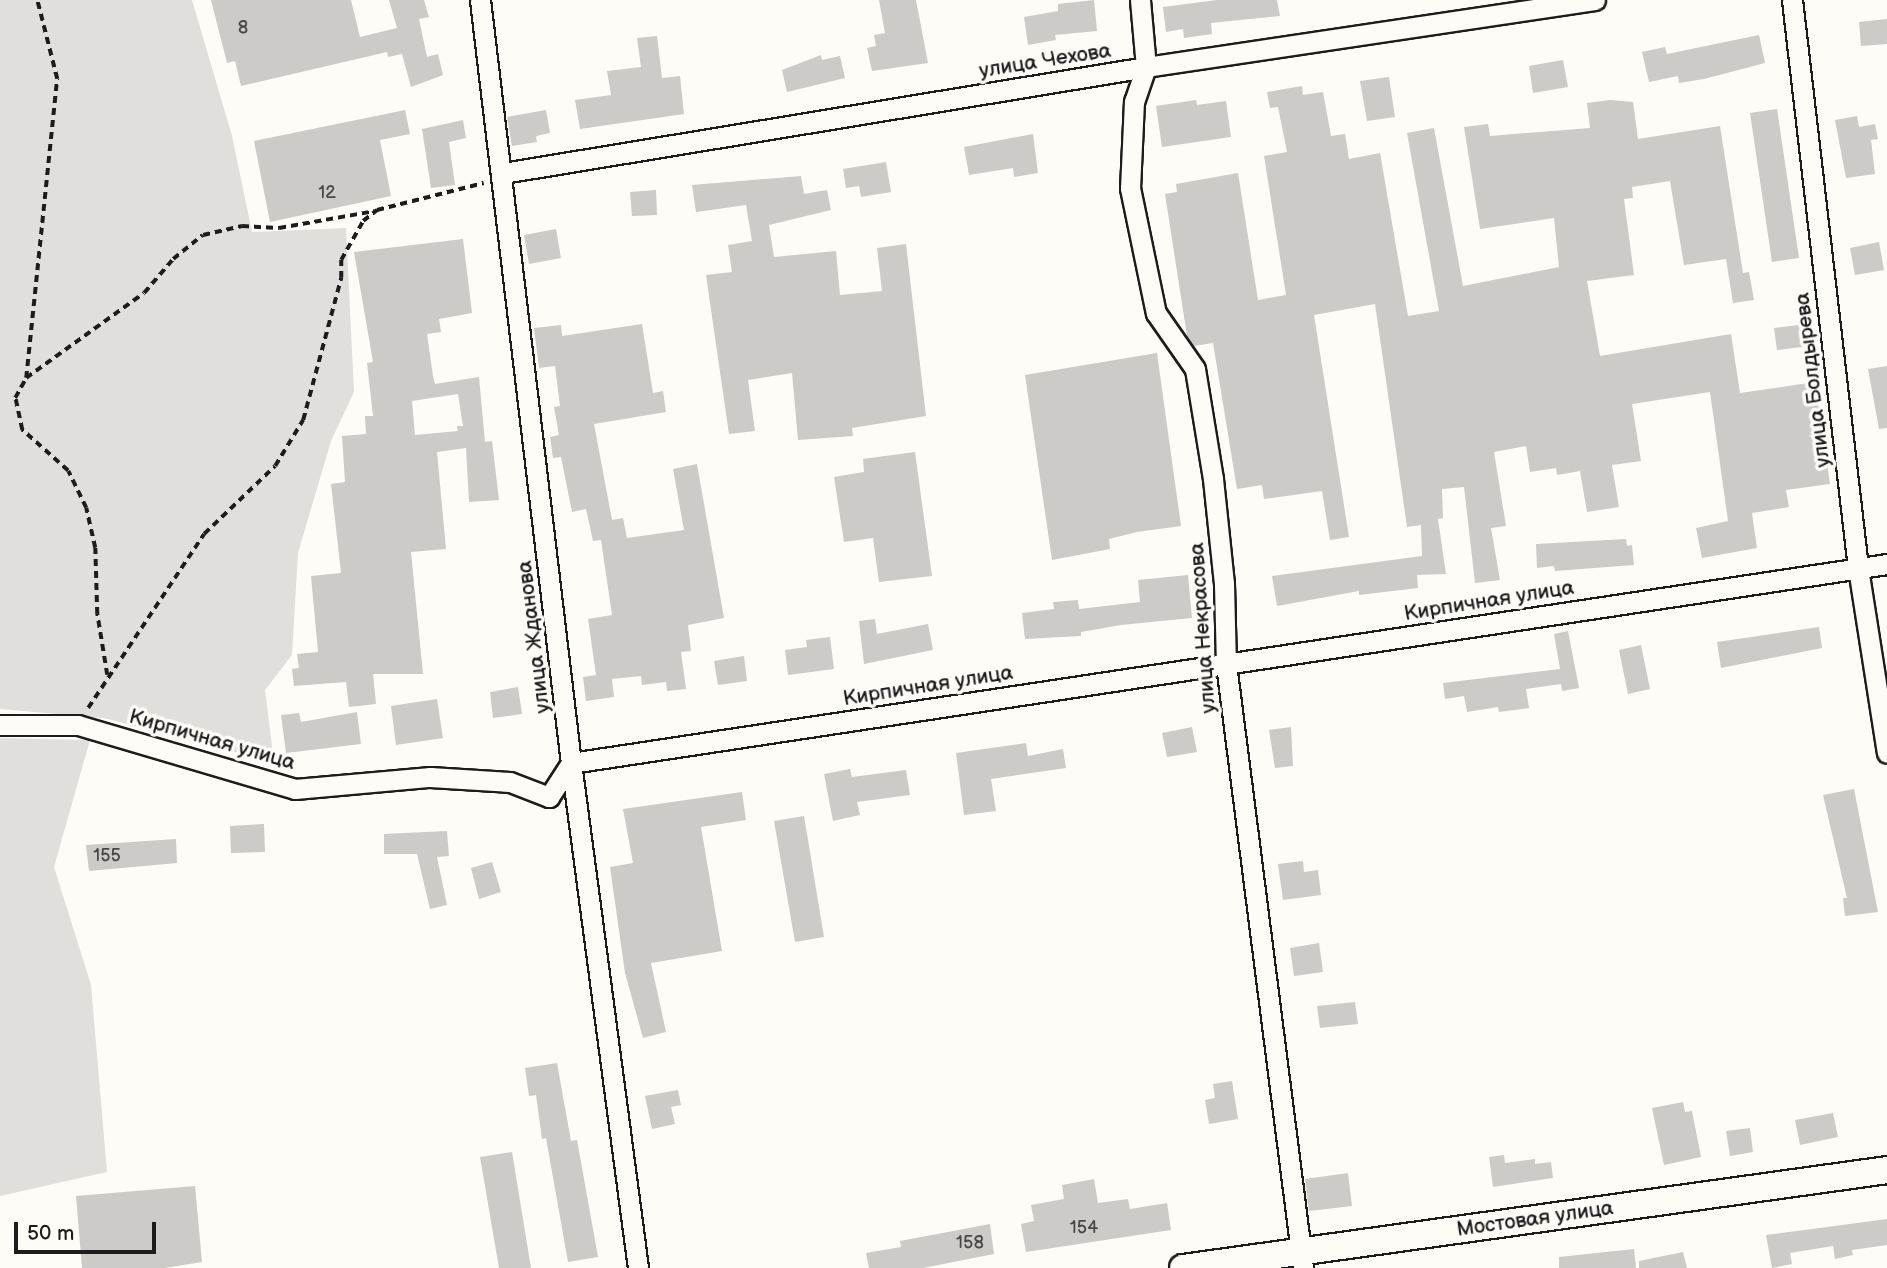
<!DOCTYPE html>
<meta charset="utf-8">
<style>
body{margin:0}
#map{position:relative;width:1887px;height:1268px;overflow:hidden;background:#fdfcf7;font-family:"Balsamiq Sans",sans-serif}
div>[style]{position:absolute}
[style*='--x']{left:calc(var(--x)*1px);top:calc(var(--y)*1px);width:calc(var(--w)*1px);rotate:calc(var(--a)*1deg)}
.green>*{inset:0;background:#e0dfdb}
.building>*{inset:0;background:#cccbc8}
.path>*{height:3.5px;margin-top:-1.75px;transform-origin:0;background:repeating-linear-gradient(90deg,#1c1c1c 0 7px,transparent 0 12px)}
.roads{filter:drop-shadow(2px 0 #1c1c1c) drop-shadow(-2px 0 #1c1c1c) drop-shadow(0 2px #1c1c1c) drop-shadow(0 -2px #1c1c1c)}
.street>*{height:19px;margin:-9.5px;padding:0 9.5px;transform-origin:9.5px;border-radius:9.5px;background:#fdfcf7}
.secondary>*{height:26px;margin:-13px;padding:0 13px;transform-origin:13px;border-radius:13px;background:#fdfcf7}
span{translate:-50% -50%;white-space:nowrap;text-align:center;line-height:1.15;-webkit-text-stroke:7px #fdfcf7;paint-order:stroke}
.number-label{font-size:18px;color:#484847}
.number-label span{-webkit-text-stroke-width:0}
.street-label{font-size:21px;color:#1c1c1c}
.scale{position:absolute;left:14px;top:1222px;width:142px;height:32px;box-sizing:border-box;border:4px solid #1c1c1c;border-top:0;padding-left:9px;font-size:21px;line-height:24px;white-space:nowrap;color:#1c1c1c;-webkit-text-stroke:5px #fdfcf7;paint-order:stroke}
</style>
<div id="map">
<div class="green">
<i style="clip-path:polygon(0 0,192px 0,232px 136px,252px 232px,346px 228px,354px 392px,331px 441px,298px 553px,292px 655px,265px 690px,274px 762px,104px 718px,0 709px)"></i>
<i style="clip-path:polygon(0 738px,90px 740px,54px 867px,91px 985px,107px 1172px,0 1196px)"></i>
</div>
<div class="building">
<i style="clip-path:polygon(211px 0,351px 0,360px 37px,397px 28px,389px 0,424px 0,429px 17px,419px 19px,427px 57px,438px 54px,443px 75px,411px 87px,402px 54px,388px 57px,387px 52px,241px 86px,235px 61px,227px 63px)"></i>
<i style="clip-path:polygon(879px 0,916px 0,928px 63px,872px 71px,867px 48px,876px 46px,874px 35px,885px 33px)"></i>
<i style="clip-path:polygon(1094px 0,1097px 31px,1055px 35px,1056px 40px,1028px 45px,1024px 17px,1058px 11px,1058px 4px)"></i>
<i style="clip-path:polygon(1217px 0,1277px 0,1280px 16px,1211px 23px,1212px 34px,1184px 38px,1183px 29px,1166px 32px,1163px 7px)"></i>
<i style="clip-path:polygon(1887px 19px,1887px 44px,1861px 46px,1859px 22px)"></i>
<i style="clip-path:polygon(1759px 35px,1765px 63px,1704px 79px,1679px 83px,1678px 76px,1649px 82px,1642px 52px,1665px 47px,1667px 54px)"></i>
<i style="clip-path:polygon(657px 36px,662px 78px,680px 76px,684px 114px,580px 129px,575px 100px,611px 95px,607px 71px,641px 67px,637px 38px)"></i>
<i style="clip-path:polygon(821px 55px,822px 60px,840px 56px,845px 78px,787px 92px,782px 70px)"></i>
<i style="clip-path:polygon(1563px 60px,1568px 87px,1533px 93px,1529px 66px)"></i>
<i style="clip-path:polygon(1389px 77px,1395px 117px,1367px 121px,1360px 81px)"></i>
<i style="clip-path:polygon(1302px 86px,1303px 95px,1323px 92px,1331px 136px,1345px 134px,1349px 159px,1380px 153px,1408px 316px,1439px 311px,1407px 133px,1434px 128px,1463px 286px,1559px 267px,1554px 218px,1480px 229px,1464px 127px,1488px 124px,1490px 136px,1590px 128px,1587px 103px,1610px 100px,1633px 102px,1638px 139px,1720px 126px,1743px 273px,1749px 272px,1754px 300px,1733px 303px,1726px 259px,1684px 265px,1670px 181px,1632px 187px,1633px 198px,1624px 199px,1634px 275px,1587px 281px,1600px 356px,1731px 334px,1740px 393px,1815px 382px,1830px 484px,1786px 490px,1789px 507px,1752px 513px,1757px 548px,1702px 558px,1696px 528px,1728px 521px,1710px 392px,1632px 404px,1641px 461px,1612px 465px,1619px 507px,1587px 512px,1580px 471px,1557px 475px,1556px 468px,1530px 472px,1526px 446px,1494px 452px,1506px 526px,1491px 528px,1500px 580px,1475px 583px,1464px 487px,1442px 489px,1443px 518px,1438px 519px,1446px 574px,1417px 575px,1418px 588px,1359px 595px,1359px 591px,1277px 606px,1272px 576px,1422px 556px,1421px 525px,1407px 527px,1375px 304px,1314px 315px,1349px 537px,1330px 540px,1322px 491px,1264px 499px,1262px 485px,1237px 489px,1213px 343px,1194px 346px,1187px 336px,1165px 194px,1177px 192px,1176px 184px,1238px 173px,1258px 300px,1286px 295px,1264px 156px,1287px 152px,1278px 107px,1270px 108px,1267px 92px)"></i>
<i style="clip-path:polygon(1196px 100px,1197px 105px,1226px 101px,1231px 137px,1162px 147px,1156px 106px)"></i>
<i style="clip-path:polygon(1777px 109px,1799px 258px,1772px 262px,1750px 113px)"></i>
<i style="clip-path:polygon(405px 110px,410px 134px,380px 140px,391px 196px,270px 222px,254px 141px)"></i>
<i style="clip-path:polygon(546px 110px,550px 133px,536px 136px,537px 142px,512px 146px,507px 117px)"></i>
<i style="clip-path:polygon(1857px 116px,1859px 127px,1875px 124px,1878px 139px,1871px 140px,1875px 174px,1846px 178px,1835px 120px)"></i>
<i style="clip-path:polygon(463px 120px,466px 138px,449px 142px,455px 185px,431px 188px,422px 129px)"></i>
<i style="clip-path:polygon(1033px 134px,1038px 173px,1014px 177px,1013px 168px,969px 175px,964px 147px)"></i>
<i style="clip-path:polygon(886px 162px,891px 192px,861px 197px,859px 186px,846px 188px,843px 169px)"></i>
<i style="clip-path:polygon(801px 176px,804px 194px,827px 190px,831px 210px,769px 225px,774px 257px,836px 251px,840px 295px,882px 291px,877px 248px,906px 244px,926px 416px,852px 428px,853px 436px,798px 440px,792px 373px,748px 380px,755px 431px,729px 434px,706px 275px,732px 272px,728px 245px,752px 241px,746px 205px,696px 212px,692px 185px)"></i>
<i style="clip-path:polygon(656px 190px,657px 215px,632px 216px,630px 192px)"></i>
<i style="clip-path:polygon(556px 229px,561px 258px,529px 264px,524px 235px)"></i>
<i style="clip-path:polygon(evenodd,463px 239px,472px 313px,439px 319px,441px 332px,427px 334px,433px 376px,435px 384px,479px 377px,485px 442px,492px 441px,499px 500px,469px 502px,466px 448px,437px 452px,446px 549px,411px 552px,423px 674px,373px 674px,376px 704px,349px 707px,346px 682px,294px 686px,292px 669px,299px 668px,297px 654px,318px 652px,311px 576px,341px 573px,331px 484px,345px 482px,342px 436px,366px 434px,365px 416px,373px 416px,367px 363px,373px 362px,354px 252px,463px 239px,458px 394px,463px 426px,457px 426px,458px 431px,415px 435px,412px 401px,458px 394px)"></i>
<i style="clip-path:polygon(1879px 242px,1884px 270px,1855px 275px,1850px 248px)"></i>
<i style="clip-path:polygon(642px 324px,653px 393px,663px 391px,666px 412px,594px 424px,612px 520px,623px 518px,627px 538px,684px 530px,673px 469px,697px 464px,724px 618px,688px 625px,691px 651px,681px 652px,686px 689px,667px 691px,666px 682px,642px 685px,641px 676px,612px 679px,614px 697px,586px 701px,583px 677px,596px 675px,588px 619px,612px 615px,601px 540px,593px 541px,586px 509px,572px 512px,561px 457px,553px 458px,550px 437px,559px 435px,554px 407px,560px 406px,555px 366px,539px 368px,534px 328px,561px 325px,562px 336px)"></i>
<i style="clip-path:polygon(1799px 325px,1802px 347px,1777px 350px,1774px 328px)"></i>
<i style="clip-path:polygon(1157px 353px,1181px 526px,1137px 532px,1109px 539px,1110px 549px,1052px 560px,1025px 375px)"></i>
<i style="clip-path:polygon(1887px 366px,1887px 428px,1879px 429px,1868px 369px)"></i>
<i style="clip-path:polygon(915px 452px,932px 576px,879px 582px,873px 538px,844px 542px,834px 477px,864px 472px,863px 459px)"></i>
<i style="clip-path:polygon(1626px 539px,1627px 546px,1632px 545px,1634px 565px,1555px 571px,1554px 566px,1537px 568px,1536px 544px)"></i>
<i style="clip-path:polygon(1188px 575px,1192px 618px,1121px 625px,1081px 632px,1081px 636px,1025px 639px,1022px 613px,1054px 609px,1053px 602px,1078px 600px,1079px 609px,1140px 602px,1138px 580px)"></i>
<i style="clip-path:polygon(875px 619px,877px 634px,928px 624px,933px 650px,864px 664px,859px 621px)"></i>
<i style="clip-path:polygon(1819px 627px,1822px 648px,1721px 668px,1717px 642px)"></i>
<i style="clip-path:polygon(1568px 631px,1579px 688px,1562px 691px,1561px 684px,1526px 689px,1529px 708px,1499px 712px,1498px 707px,1467px 712px,1464px 696px,1445px 699px,1443px 683px,1560px 669px,1554px 634px)"></i>
<i style="clip-path:polygon(830px 637px,834px 669px,788px 675px,785px 650px,807px 647px,806px 640px)"></i>
<i style="clip-path:polygon(1641px 645px,1650px 689px,1628px 694px,1619px 650px)"></i>
<i style="clip-path:polygon(744px 656px,747px 681px,718px 685px,714px 661px)"></i>
<i style="clip-path:polygon(518px 687px,522px 714px,493px 718px,490px 692px)"></i>
<i style="clip-path:polygon(437px 699px,443px 738px,396px 745px,391px 706px)"></i>
<i style="clip-path:polygon(357px 712px,361px 744px,286px 753px,281px 715px,299px 713px,301px 722px)"></i>
<i style="clip-path:polygon(1192px 727px,1197px 752px,1167px 757px,1162px 733px)"></i>
<i style="clip-path:polygon(1291px 727px,1293px 766px,1275px 768px,1269px 730px)"></i>
<i style="clip-path:polygon(1026px 743px,1028px 756px,1063px 749px,1066px 768px,991px 779px,996px 811px,964px 815px,956px 753px)"></i>
<i style="clip-path:polygon(850px 769px,852px 777px,906px 770px,910px 795px,857px 802px,860px 815px,833px 821px,824px 774px)"></i>
<i style="clip-path:polygon(1854px 789px,1878px 912px,1845px 916px,1843px 898px,1847px 898px,1823px 795px)"></i>
<i style="clip-path:polygon(742px 792px,746px 820px,701px 827px,722px 951px,651px 963px,666px 1032px,643px 1038px,625px 973px,610px 867px,633px 863px,623px 809px)"></i>
<i style="clip-path:polygon(804px 816px,824px 937px,795px 942px,774px 821px)"></i>
<i style="clip-path:polygon(264px 824px,265px 852px,231px 853px,230px 826px)"></i>
<i style="clip-path:polygon(447px 831px,449px 856px,437px 857px,447px 905px,430px 909px,417px 854px,384px 854px,384px 834px)"></i>
<i style="clip-path:polygon(176px 839px,177px 863px,89px 871px,86px 845px)"></i>
<i style="clip-path:polygon(1303px 861px,1304px 872px,1318px 870px,1321px 895px,1283px 900px,1278px 864px)"></i>
<i style="clip-path:polygon(492px 862px,501px 892px,479px 899px,471px 868px)"></i>
<i style="clip-path:polygon(1319px 943px,1323px 972px,1294px 976px,1290px 948px)"></i>
<i style="clip-path:polygon(1355px 1002px,1358px 1024px,1320px 1028px,1317px 1006px)"></i>
<i style="clip-path:polygon(557px 1063px,571px 1141px,577px 1140px,598px 1257px,568px 1262px,546px 1138px,542px 1139px,536px 1095px,529px 1096px,525px 1068px)"></i>
<i style="clip-path:polygon(1232px 1081px,1238px 1119px,1209px 1124px,1205px 1100px,1215px 1098px,1213px 1084px)"></i>
<i style="clip-path:polygon(678px 1090px,681px 1105px,671px 1107px,675px 1124px,652px 1129px,645px 1096px)"></i>
<i style="clip-path:polygon(1683px 1102px,1685px 1112px,1692px 1111px,1701px 1157px,1664px 1165px,1652px 1108px)"></i>
<i style="clip-path:polygon(1833px 1113px,1838px 1137px,1800px 1145px,1795px 1120px)"></i>
<i style="clip-path:polygon(1750px 1128px,1753px 1152px,1730px 1156px,1726px 1131px)"></i>
<i style="clip-path:polygon(512px 1152px,531px 1268px,499px 1268px,480px 1157px)"></i>
<i style="clip-path:polygon(1504px 1155px,1505px 1163px,1535px 1159px,1535px 1164px,1551px 1162px,1553px 1178px,1493px 1187px,1489px 1157px)"></i>
<i style="clip-path:polygon(1348px 1173px,1352px 1206px,1309px 1211px,1305px 1179px)"></i>
<i style="clip-path:polygon(1094px 1179px,1098px 1203px,1128px 1199px,1130px 1209px,1167px 1203px,1171px 1230px,1026px 1252px,1021px 1224px,1034px 1221px,1031px 1205px,1064px 1199px,1062px 1185px)"></i>
<i style="clip-path:polygon(195px 1186px,202px 1262px,165px 1268px,82px 1268px,76px 1196px)"></i>
<i style="clip-path:polygon(1887px 1219px,1887px 1245px,1852px 1250px,1853px 1255px,1835px 1259px,1833px 1246px,1790px 1253px,1792px 1264px,1772px 1268px,1766px 1235px)"></i>
<i style="clip-path:polygon(990px 1224px,994px 1254px,923px 1268px,869px 1268px,866px 1253px,901px 1247px,900px 1241px)"></i>
<i style="clip-path:polygon(1634px 1249px,1636px 1268px,1559px 1268px,1559px 1257px)"></i>
<i style="clip-path:polygon(1683px 1252px,1687px 1268px,1639px 1268px,1639px 1261px)"></i>
</div>
<div class="path">
<i style="--x:26;--y:378;--w:301;--a:-84.1"></i>
<i style="--x:57;--y:79;--w:81;--a:-104.2"></i>
<i style="--x:107;--y:675;--w:62;--a:-99.3"></i>
<i style="--x:97;--y:614;--w:66;--a:-91.7"></i>
<i style="--x:95;--y:548;--w:41;--a:-102.7"></i>
<i style="--x:86;--y:508;--w:41;--a:-115.9"></i>
<i style="--x:68;--y:471;--w:62;--a:-138.3"></i>
<i style="--x:22;--y:430;--w:33;--a:-102"></i>
<i style="--x:15;--y:398;--w:23;--a:-61"></i>
<i style="--x:26;--y:378;--w:145;--a:-35.8"></i>
<i style="--x:144;--y:293;--w:45;--a:-49.5"></i>
<i style="--x:173;--y:259;--w:38;--a:-39"></i>
<i style="--x:203;--y:235;--w:40;--a:-13"></i>
<i style="--x:242;--y:226;--w:37;--a:3"></i>
<i style="--x:279;--y:228;--w:97;--a:-10"></i>
<i style="--x:88;--y:708;--w:209;--a:-56.3"></i>
<i style="--x:204;--y:534;--w:98;--a:-43.8"></i>
<i style="--x:275;--y:466;--w:54;--a:-58.7"></i>
<i style="--x:303;--y:420;--w:147;--a:-75"></i>
<i style="--x:341;--y:278;--w:18;--a:-90"></i>
<i style="--x:341;--y:260;--w:45;--a:-60.6"></i>
<i style="--x:363;--y:221;--w:18;--a:-38"></i>
<i style="--x:377;--y:210;--w:110;--a:-14.2"></i>
</div>
<div class="roads">
<div class="street">
<i style="--x:480;--y:0;--w:768;--a:83.2"></i>
<i style="--x:571;--y:763;--w:509;--a:82.44"></i>
<i style="--x:1140;--y:0;--w:67;--a:84.9"></i>
<i style="--x:1146;--y:67;--w:36;--a:109"></i>
<i style="--x:1134;--y:101;--w:87;--a:92.6"></i>
<i style="--x:1130;--y:188;--w:128;--a:78.3"></i>
<i style="--x:1156;--y:313;--w:68;--a:55.1"></i>
<i style="--x:1195;--y:369;--w:111;--a:80.7"></i>
<i style="--x:1213;--y:479;--w:106;--a:84"></i>
<i style="--x:1224;--y:584;--w:80;--a:88.6"></i>
<i style="--x:1226;--y:664;--w:609;--a:82.73"></i>
<i style="--x:1792;--y:0;--w:572;--a:83.37"></i>
<i style="--x:1858;--y:568;--w:187;--a:81.1"></i>
<i style="--x:503;--y:173;--w:652;--a:-9.36"></i>
<i style="--x:1146;--y:67;--w:454;--a:-8.5"></i>
<i style="--x:0;--y:725;--w:78;--a:0"></i>
<i style="--x:78;--y:725;--w:226;--a:16.4"></i>
<i style="--x:295;--y:789;--w:136;--a:-5.1"></i>
<i style="--x:430;--y:777;--w:80;--a:3.6"></i>
<i style="--x:510;--y:782;--w:42;--a:21"></i>
<i style="--x:549;--y:797;--w:40;--a:-57.1"></i>
<i style="--x:571;--y:763;--w:1331;--a:-8.6"></i>
</div>
<div class="secondary">
<i style="--x:1183;--y:1268;--w:711;--a:-7.92"></i>
</div>
</div>
<div class="number-label">
<span style="left:243px;top:28px">8</span>
<span style="left:327px;top:193px">12</span>
<span style="left:107px;top:856px">155</span>
<span style="left:1084px;top:1228px">154</span>
<span style="left:970px;top:1243px">158</span>
</div>
<div class="street-label">
<span style="left:1045px;top:61px;rotate:-9deg">улица Чехова</span>
<span style="left:1813px;top:380px;rotate:-97deg">улица Болдырева</span>
<span style="left:1489px;top:601px;rotate:-9deg">Кирпичная улица</span>
<span style="left:1203px;top:628px;rotate:-94deg">улица Некрасова</span>
<span style="left:534px;top:637px;rotate:-97deg">улица Жданова</span>
<span style="left:928px;top:686px;rotate:-9deg">Кирпичная улица</span>
<span style="left:212px;top:740px;rotate:16deg">Кирпичная улица</span>
<span style="left:1535px;top:1219px;rotate:-8deg">Мостовая улица</span>
</div>
<div class="scale">50 m</div>
</div>
